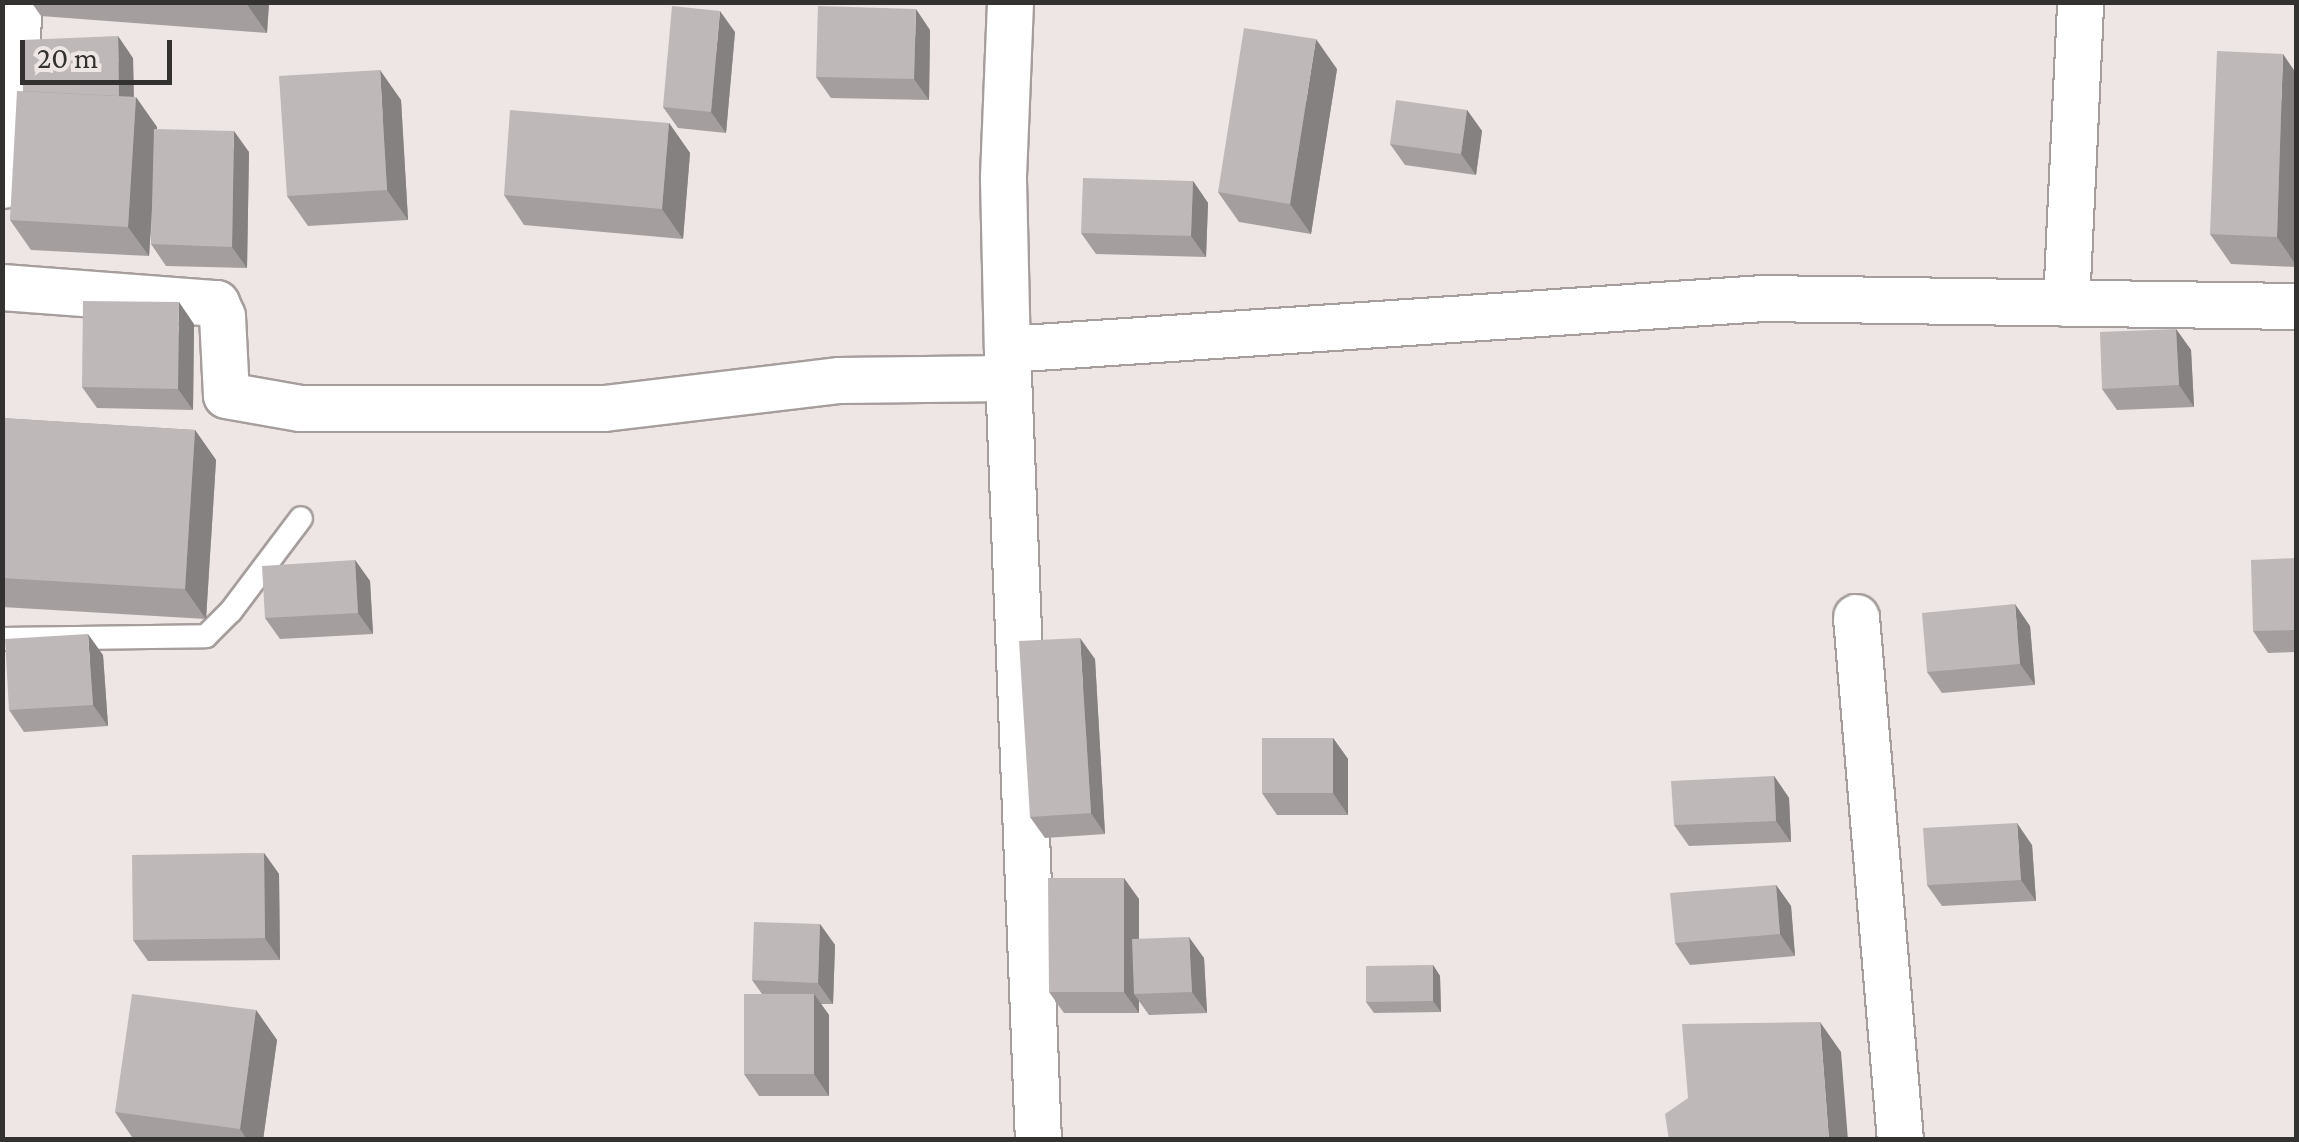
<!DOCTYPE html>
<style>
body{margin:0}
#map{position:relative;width:2299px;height:1142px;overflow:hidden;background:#ede6e4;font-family:"Crimson Pro",serif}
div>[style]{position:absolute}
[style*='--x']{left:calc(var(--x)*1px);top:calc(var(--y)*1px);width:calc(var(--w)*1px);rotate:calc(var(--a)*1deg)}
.roads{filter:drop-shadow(2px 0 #a59e9c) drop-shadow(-2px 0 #a59e9c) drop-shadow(0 2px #a59e9c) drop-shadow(0 -2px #a59e9c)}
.service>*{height:22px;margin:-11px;padding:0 11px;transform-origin:11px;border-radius:11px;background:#fff}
.minor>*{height:45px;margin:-22.5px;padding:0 22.5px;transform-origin:22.5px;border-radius:22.5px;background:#fff}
.tertiary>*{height:55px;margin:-27.5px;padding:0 27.5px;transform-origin:27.5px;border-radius:27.5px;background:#fff}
.wall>*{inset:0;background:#a49e9e}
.shaded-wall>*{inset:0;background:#868181}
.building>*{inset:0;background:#bfb8b8}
span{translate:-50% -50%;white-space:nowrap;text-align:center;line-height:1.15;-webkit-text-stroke:8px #ede6e4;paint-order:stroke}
.frame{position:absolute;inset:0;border:5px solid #343131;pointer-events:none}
.scale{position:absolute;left:20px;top:40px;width:152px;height:45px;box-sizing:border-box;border:5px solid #343131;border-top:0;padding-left:12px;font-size:30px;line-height:35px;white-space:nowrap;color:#343131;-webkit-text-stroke:8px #ede6e4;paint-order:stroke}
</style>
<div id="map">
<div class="roads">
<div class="service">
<i style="--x:2;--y:639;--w:204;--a:-0.8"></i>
<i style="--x:206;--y:636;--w:35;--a:-45"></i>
<i style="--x:231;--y:611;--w:116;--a:-53"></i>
</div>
<div class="minor">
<i style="--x:1010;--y:2;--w:177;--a:92.3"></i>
<i style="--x:1003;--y:179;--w:170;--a:88.7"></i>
<i style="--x:1007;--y:349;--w:792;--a:87.76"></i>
<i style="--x:2;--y:287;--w:215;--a:4.3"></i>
<i style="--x:216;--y:303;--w:14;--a:65"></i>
<i style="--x:222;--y:316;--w:79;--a:87.1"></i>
<i style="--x:226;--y:395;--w:75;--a:10"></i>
<i style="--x:300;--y:408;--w:304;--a:0"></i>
<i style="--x:604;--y:408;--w:237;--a:-6.8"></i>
<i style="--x:839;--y:380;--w:169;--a:-0.7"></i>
<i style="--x:2066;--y:303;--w:301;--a:-87.3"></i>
<i style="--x:1007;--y:349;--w:757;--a:-3.86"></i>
<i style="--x:1762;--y:298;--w:534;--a:0.86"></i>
<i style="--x:1856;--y:617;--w:525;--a:85.19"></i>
</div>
<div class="tertiary">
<i style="--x:2;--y:180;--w:178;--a:-86.1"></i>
</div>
</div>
<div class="wall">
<i style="clip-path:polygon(31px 2px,269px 2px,267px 33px,41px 16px)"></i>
<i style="clip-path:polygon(930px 30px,929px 100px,831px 98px,816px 77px)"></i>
<i style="clip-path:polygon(735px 32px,726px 133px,678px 128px,663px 107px)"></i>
<i style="clip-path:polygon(133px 58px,134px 97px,157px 127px,157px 130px,249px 152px,247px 268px,166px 266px,151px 244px,152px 214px,149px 256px,31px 250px,10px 220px,23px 91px)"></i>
<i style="clip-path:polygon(1337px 69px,1311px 234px,1239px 222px,1218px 192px)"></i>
<i style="clip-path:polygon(2296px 73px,2296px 267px,2231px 264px,2210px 234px)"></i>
<i style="clip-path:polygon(401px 100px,408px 220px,308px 226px,287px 196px)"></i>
<i style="clip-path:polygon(1467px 110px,1482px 131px,1476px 175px,1405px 165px,1390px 144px)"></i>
<i style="clip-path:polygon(669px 123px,690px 153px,683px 239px,524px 225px,504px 195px)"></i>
<i style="clip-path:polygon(1193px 181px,1208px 203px,1206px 257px,1096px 254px,1081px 233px)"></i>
<i style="clip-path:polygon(194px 324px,193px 410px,97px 408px,82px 387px)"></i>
<i style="clip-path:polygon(2176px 329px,2191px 350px,2194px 407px,2117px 410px,2102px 389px)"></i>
<i style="clip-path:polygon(2px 418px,195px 430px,216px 460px,206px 619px,2px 607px)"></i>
<i style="clip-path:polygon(2296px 558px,2296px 652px,2268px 653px,2253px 631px)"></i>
<i style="clip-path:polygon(355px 560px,370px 581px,373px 634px,280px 639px,265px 618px)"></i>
<i style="clip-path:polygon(2030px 626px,2035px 685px,1942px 693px,1927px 672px)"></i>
<i style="clip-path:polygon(103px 655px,108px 726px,24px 732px,9px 710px)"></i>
<i style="clip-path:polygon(1095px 659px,1105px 834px,1045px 838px,1030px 817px)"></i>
<i style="clip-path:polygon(1333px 738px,1348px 759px,1348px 815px,1277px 815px,1262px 793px)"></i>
<i style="clip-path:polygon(1774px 776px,1789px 798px,1791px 842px,1689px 846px,1674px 825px)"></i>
<i style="clip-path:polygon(2032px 845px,2036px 901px,1942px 906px,1927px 885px)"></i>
<i style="clip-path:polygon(264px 853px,279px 874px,280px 960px,148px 961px,133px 940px)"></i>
<i style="clip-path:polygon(1776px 885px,1791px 906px,1795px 956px,1690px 965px,1675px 943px)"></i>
<i style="clip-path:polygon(1139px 899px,1139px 939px,1204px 958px,1207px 1013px,1149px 1015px,1139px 1001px,1139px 1013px,1064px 1013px,1049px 992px)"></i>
<i style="clip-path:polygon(820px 924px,835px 945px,833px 1004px,821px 1004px,829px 1015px,829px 1096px,759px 1096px,744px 1074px,762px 994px,752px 980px)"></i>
<i style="clip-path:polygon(1433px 965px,1440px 976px,1441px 1012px,1374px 1013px,1366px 1002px)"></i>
<i style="clip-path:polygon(256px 1010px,277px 1040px,263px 1140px,134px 1140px,115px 1112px)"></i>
</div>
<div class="shaded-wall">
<i style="clip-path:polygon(246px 2px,269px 2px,267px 33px,246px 3px)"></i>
<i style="clip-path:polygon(916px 9px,930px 30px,929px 100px,914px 79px)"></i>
<i style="clip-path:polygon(720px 11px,735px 32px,726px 133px,711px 112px)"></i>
<i style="clip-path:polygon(118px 36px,133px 58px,134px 118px,119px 97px)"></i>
<i style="clip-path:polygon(1316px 39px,1337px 69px,1311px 234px,1290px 204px)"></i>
<i style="clip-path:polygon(2283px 54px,2296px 73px,2296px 265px,2277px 237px)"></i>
<i style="clip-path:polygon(380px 70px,401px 100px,408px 220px,387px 190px)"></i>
<i style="clip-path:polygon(136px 97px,157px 127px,149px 256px,128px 227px)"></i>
<i style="clip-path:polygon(1467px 110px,1482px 131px,1476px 175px,1461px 154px)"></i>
<i style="clip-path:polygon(669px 123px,690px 153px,683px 239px,662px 209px)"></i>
<i style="clip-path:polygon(234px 131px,249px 152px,247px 268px,232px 247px)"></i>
<i style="clip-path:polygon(1193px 181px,1208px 203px,1206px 257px,1191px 236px)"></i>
<i style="clip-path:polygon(179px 302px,194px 324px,193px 410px,178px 389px)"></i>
<i style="clip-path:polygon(2176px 329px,2191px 350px,2194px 407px,2179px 385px)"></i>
<i style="clip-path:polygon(195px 430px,216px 460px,206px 619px,185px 589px)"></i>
<i style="clip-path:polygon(355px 560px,370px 581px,373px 634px,358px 613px)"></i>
<i style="clip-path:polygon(2015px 604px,2030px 626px,2035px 685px,2020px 664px)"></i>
<i style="clip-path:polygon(88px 634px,103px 655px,108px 726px,93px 705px)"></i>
<i style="clip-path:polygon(1080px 638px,1095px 659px,1105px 834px,1091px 813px)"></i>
<i style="clip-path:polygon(1333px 738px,1348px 759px,1348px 815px,1333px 793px)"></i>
<i style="clip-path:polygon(1774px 776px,1789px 798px,1791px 842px,1776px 821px)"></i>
<i style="clip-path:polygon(2017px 823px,2032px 845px,2036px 901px,2021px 880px)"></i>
<i style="clip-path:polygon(264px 853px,279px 874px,280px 960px,265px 938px)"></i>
<i style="clip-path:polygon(1124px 878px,1139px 899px,1139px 994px,1134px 994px,1139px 1001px,1139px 1013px,1124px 992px)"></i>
<i style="clip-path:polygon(1776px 885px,1791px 906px,1795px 956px,1780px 934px)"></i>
<i style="clip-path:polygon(820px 924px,835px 945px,833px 1004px,818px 983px)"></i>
<i style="clip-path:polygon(1189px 937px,1204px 958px,1207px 1013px,1192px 992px)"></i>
<i style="clip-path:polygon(1433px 965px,1440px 976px,1441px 1012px,1433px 1001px)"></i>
<i style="clip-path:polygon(814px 994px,829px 1015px,829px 1096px,814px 1074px)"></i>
<i style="clip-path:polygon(256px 1010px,277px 1040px,263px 1140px,247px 1140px,240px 1129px)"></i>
<i style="clip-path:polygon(1820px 1022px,1841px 1052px,1848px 1140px,1829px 1140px)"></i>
</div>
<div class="building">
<i style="clip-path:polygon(672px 6px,720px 11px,711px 112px,663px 107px)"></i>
<i style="clip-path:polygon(818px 6px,916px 9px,914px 79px,816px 77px)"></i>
<i style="clip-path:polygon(1244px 28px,1316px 39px,1290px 204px,1218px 192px)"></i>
<i style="clip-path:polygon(118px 36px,119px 96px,23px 91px,22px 40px)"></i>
<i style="clip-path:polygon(2217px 51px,2283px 54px,2277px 237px,2210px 234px)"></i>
<i style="clip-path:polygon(380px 70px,387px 190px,287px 196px,279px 76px)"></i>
<i style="clip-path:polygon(17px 91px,136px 97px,128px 227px,10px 220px)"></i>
<i style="clip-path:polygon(1396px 100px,1467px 110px,1461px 154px,1390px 144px)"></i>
<i style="clip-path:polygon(510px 110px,669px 123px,662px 209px,504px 195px)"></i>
<i style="clip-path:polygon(154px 129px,234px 131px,232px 247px,151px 244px)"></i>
<i style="clip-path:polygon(1083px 178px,1193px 181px,1191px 236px,1081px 233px)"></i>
<i style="clip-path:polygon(83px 301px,179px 302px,178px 389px,82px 387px)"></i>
<i style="clip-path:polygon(2176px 329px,2179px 385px,2102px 389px,2100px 332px)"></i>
<i style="clip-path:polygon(2px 418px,195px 430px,185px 589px,2px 578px)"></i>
<i style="clip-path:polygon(2296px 558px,2296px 630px,2253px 631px,2251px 560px)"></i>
<i style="clip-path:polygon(355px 560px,358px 613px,265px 618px,262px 566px)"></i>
<i style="clip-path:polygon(2015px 604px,2020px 664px,1927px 672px,1922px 613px)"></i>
<i style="clip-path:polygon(88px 634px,93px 705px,9px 710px,5px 639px)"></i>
<i style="clip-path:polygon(1080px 638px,1091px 813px,1030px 817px,1019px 641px)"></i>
<i style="clip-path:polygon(1262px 738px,1333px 738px,1333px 793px,1262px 793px)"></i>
<i style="clip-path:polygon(1774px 776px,1776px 821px,1674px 825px,1671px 781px)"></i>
<i style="clip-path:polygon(2017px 823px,2021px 880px,1927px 885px,1923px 828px)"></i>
<i style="clip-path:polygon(264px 853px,265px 938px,133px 940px,132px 855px)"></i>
<i style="clip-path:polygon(1048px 878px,1124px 878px,1124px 992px,1049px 992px)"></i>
<i style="clip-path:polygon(1776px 885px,1780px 934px,1675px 943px,1670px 893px)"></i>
<i style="clip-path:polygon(754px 922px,820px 924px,818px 983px,752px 980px)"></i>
<i style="clip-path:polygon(1189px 937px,1192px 992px,1134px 994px,1132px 939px)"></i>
<i style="clip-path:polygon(1433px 965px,1433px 1001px,1366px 1002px,1366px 966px)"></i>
<i style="clip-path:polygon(132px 994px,256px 1010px,240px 1129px,115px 1112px)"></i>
<i style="clip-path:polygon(744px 994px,814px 994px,814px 1074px,744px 1074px)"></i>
<i style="clip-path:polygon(1820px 1022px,1829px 1140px,1669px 1140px,1665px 1114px,1688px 1098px,1682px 1024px)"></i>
</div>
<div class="frame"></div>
<div class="scale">20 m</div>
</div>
